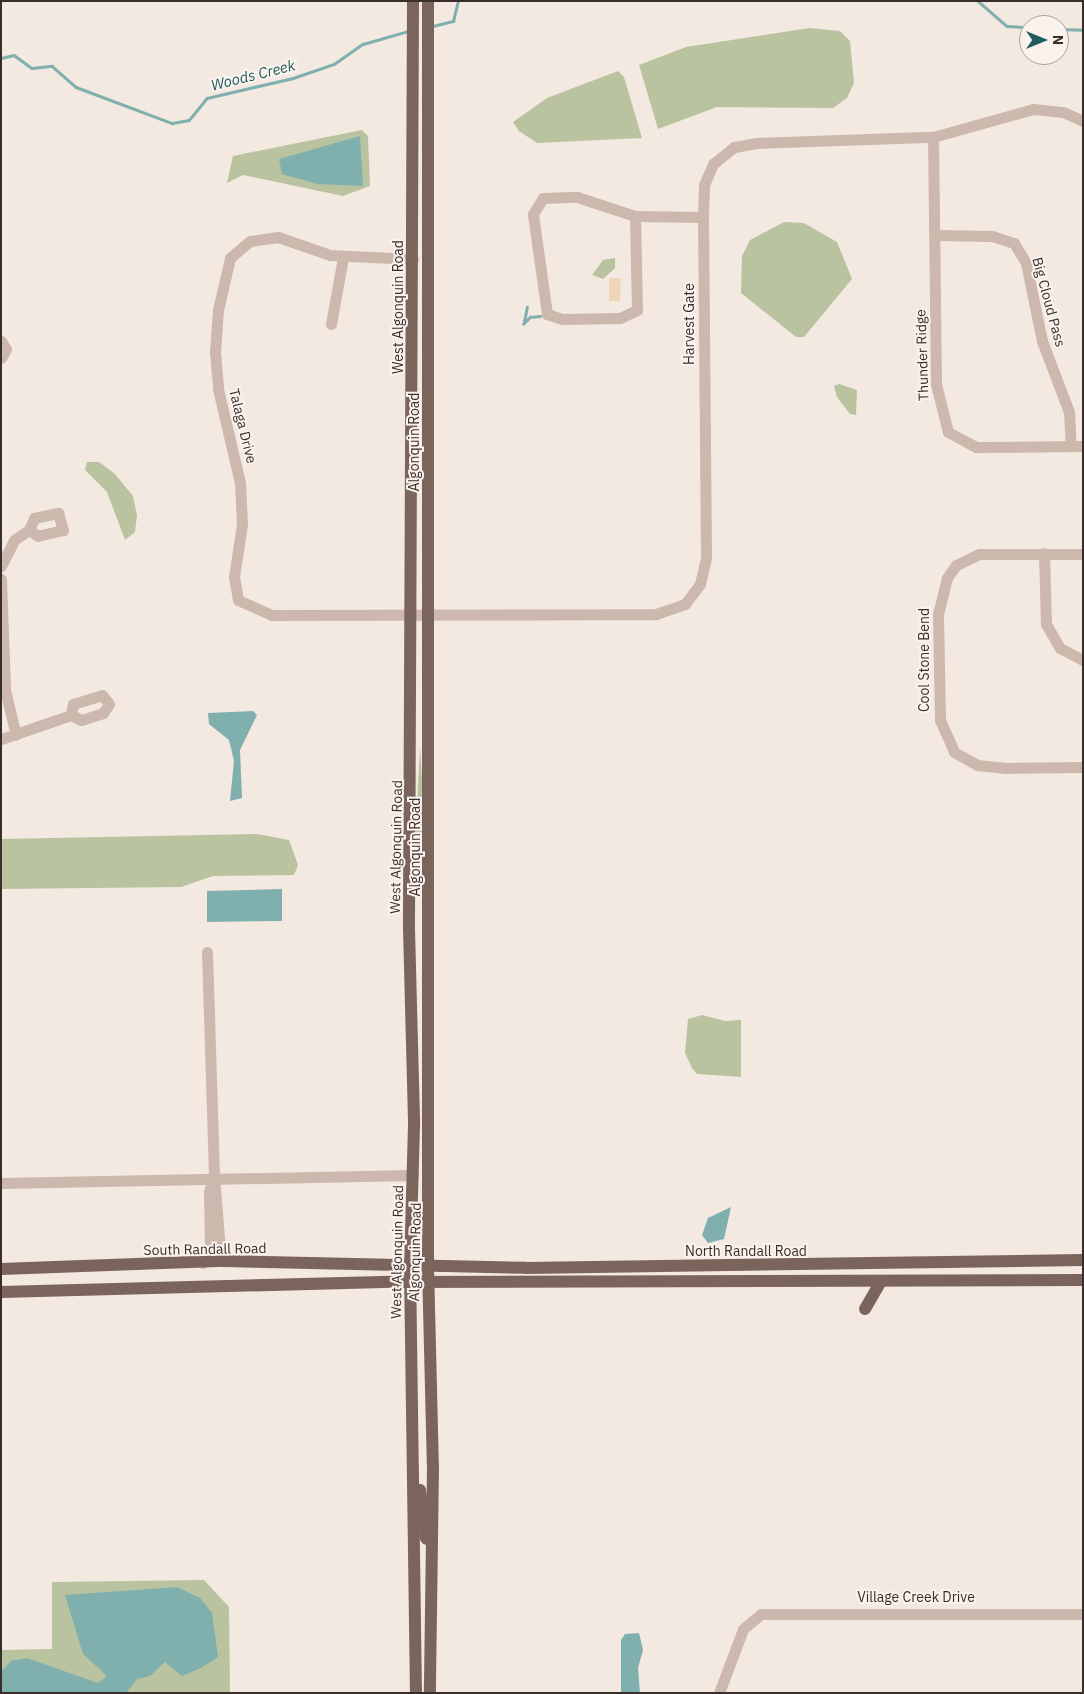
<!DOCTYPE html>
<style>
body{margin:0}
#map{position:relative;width:1084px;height:1694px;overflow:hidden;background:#f3e9e0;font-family:"IBM Plex Sans",sans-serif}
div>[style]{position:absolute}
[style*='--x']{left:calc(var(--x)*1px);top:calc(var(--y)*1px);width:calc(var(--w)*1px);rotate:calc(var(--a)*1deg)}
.green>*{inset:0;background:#bac3a0}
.sand>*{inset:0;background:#eed6b8}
.water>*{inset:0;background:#7fb0ae}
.stream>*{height:2.5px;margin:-1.25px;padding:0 1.25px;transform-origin:1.25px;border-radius:1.25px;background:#7fb0ae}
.minor>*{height:11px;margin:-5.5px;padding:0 5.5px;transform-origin:5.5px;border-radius:5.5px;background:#ccb8ac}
.major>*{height:12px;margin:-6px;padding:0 6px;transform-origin:6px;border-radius:6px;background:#7b645c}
span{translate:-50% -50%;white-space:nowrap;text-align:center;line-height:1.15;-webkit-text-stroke:4px #faf3ed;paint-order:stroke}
.street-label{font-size:14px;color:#3a2e2b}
.water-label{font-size:15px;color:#205c5a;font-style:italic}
.frame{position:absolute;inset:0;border:2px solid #3a2e2b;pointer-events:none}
.north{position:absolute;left:1019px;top:15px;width:50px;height:50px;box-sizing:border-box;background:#faf3ed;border:1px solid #ada49f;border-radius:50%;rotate:90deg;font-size:14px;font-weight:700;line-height:20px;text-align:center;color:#3a2e2b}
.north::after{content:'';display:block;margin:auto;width:18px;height:22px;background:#205c5a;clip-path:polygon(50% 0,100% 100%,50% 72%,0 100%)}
</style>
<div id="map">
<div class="green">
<i style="clip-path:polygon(810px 28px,840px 31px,850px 41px,854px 83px,847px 98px,833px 108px,717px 107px,658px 129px,639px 65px,686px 47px)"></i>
<i style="clip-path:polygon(618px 71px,624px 77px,642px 138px,537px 143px,519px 131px,513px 122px,547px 98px)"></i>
<i style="clip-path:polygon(362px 130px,368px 136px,370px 186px,343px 196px,243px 175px,227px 183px,233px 156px)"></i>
<i style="clip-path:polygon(784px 222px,804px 223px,837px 242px,852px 279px,804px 337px,796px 337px,741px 293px,742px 256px,750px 240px)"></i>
<i style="clip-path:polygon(615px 258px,615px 268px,603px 279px,592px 275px,603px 260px)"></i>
<i style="clip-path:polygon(839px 384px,857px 390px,856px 415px,850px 414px,837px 397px,834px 386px)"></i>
<i style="clip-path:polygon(87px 462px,99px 462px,114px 473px,133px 496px,137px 515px,135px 532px,125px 540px,107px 492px,85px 470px)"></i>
<i style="clip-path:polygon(420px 747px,427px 857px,417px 857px,416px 826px)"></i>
<i style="clip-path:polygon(257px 834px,289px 840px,298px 865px,294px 875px,213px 876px,181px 887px,1px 889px,1px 839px)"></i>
<i style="clip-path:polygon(702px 1015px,725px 1021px,741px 1020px,741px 1077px,697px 1074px,692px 1068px,685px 1053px,688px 1019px)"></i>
<i style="clip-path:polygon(204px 1580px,229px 1607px,230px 1693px,1px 1693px,1px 1650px,52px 1649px,52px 1582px)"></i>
</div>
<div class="sand">
<i style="clip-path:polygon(609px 278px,621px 278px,620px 301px,609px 301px)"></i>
</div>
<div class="water">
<i style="clip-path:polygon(360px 136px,363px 186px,317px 184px,282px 174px,279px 159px)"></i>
<i style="clip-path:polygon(253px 711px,257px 715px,240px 750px,242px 798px,230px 801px,234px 761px,229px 740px,209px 724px,208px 713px)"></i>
<i style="clip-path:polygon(282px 889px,282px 921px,207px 922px,207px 891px)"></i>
<i style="clip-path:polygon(731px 1207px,724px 1239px,708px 1243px,702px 1235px,708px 1218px)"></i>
<i style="clip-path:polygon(177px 1587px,200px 1598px,212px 1613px,218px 1657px,201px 1668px,182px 1676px,165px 1662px,150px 1676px,137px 1679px,126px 1693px,1px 1693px,1px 1672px,11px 1661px,27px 1658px,98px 1683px,107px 1676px,83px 1654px,65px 1595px)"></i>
<i style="clip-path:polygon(639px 1633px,643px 1650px,638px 1668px,640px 1693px,621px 1693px,621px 1640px,625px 1634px)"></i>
</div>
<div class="stream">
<i style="--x:978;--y:1;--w:38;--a:41"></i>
<i style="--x:1007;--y:26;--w:22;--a:3"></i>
<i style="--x:433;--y:26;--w:21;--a:-14"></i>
<i style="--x:453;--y:21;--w:21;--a:-76"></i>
<i style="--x:1059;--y:29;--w:24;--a:2"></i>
<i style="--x:1;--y:58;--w:13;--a:-13"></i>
<i style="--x:14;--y:55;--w:22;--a:36"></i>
<i style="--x:32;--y:68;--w:20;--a:-6"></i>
<i style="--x:52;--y:66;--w:32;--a:41"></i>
<i style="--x:76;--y:87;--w:103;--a:20.6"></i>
<i style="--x:172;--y:123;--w:17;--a:-10"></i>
<i style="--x:189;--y:120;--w:28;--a:-51"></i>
<i style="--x:207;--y:98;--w:88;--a:-13.1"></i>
<i style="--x:293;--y:78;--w:43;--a:-18.9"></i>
<i style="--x:334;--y:64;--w:35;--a:-35"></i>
<i style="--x:363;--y:44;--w:47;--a:-16.1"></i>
<i style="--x:524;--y:322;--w:15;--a:-79"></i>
<i style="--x:523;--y:324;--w:10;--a:-45"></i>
<i style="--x:530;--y:317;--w:10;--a:-6"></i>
</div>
<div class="minor">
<i style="--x:933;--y:137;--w:247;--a:89.3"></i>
<i style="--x:936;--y:384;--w:49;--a:76"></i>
<i style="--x:948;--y:432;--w:32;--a:28"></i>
<i style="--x:976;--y:447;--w:107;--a:-0.5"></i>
<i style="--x:635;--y:216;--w:94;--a:88.8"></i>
<i style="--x:637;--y:310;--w:19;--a:155"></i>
<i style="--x:620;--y:318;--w:58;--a:179"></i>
<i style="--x:562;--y:319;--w:16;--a:-162"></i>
<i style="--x:547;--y:314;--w:101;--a:-98"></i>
<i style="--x:533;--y:214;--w:19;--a:-58"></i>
<i style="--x:543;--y:198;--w:34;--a:-2"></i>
<i style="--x:577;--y:197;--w:61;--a:18.1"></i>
<i style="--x:635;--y:216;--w:68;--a:0.8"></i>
<i style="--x:935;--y:235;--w:57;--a:1"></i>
<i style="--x:992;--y:236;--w:23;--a:18"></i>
<i style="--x:1014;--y:243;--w:23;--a:59"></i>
<i style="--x:1026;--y:263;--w:80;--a:78.4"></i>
<i style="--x:1042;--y:341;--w:76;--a:69.2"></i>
<i style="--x:1069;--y:412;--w:34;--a:87"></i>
<i style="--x:413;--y:259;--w:83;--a:-177.2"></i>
<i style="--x:330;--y:255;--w:55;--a:-160.9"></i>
<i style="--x:278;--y:237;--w:28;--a:172"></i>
<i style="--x:250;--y:241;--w:26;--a:140"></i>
<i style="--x:230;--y:258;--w:53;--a:103"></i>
<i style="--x:218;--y:310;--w:42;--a:94.1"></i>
<i style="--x:215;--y:352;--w:37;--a:85"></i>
<i style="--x:218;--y:389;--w:97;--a:76.8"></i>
<i style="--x:240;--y:483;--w:41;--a:87.2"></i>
<i style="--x:242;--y:524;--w:54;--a:98.6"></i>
<i style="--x:234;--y:577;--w:23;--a:80"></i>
<i style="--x:238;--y:600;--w:37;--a:24"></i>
<i style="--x:272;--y:615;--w:384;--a:-0.1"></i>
<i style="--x:656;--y:614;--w:31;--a:-19"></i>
<i style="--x:685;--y:604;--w:25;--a:-53"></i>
<i style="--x:700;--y:584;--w:27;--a:-77"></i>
<i style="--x:706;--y:558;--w:341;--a:-90.5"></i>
<i style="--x:703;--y:217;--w:32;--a:-88"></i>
<i style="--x:704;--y:185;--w:23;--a:-67"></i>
<i style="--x:713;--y:164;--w:27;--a:-39"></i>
<i style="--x:734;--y:147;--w:23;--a:-10"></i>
<i style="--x:757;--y:143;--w:176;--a:-2"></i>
<i style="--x:933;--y:137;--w:104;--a:-15.6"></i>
<i style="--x:1033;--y:109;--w:30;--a:6"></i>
<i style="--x:1063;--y:112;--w:22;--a:24"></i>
<i style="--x:331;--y:324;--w:68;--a:-79.8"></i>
<i style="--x:1;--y:341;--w:9;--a:58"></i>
<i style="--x:6;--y:349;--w:10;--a:119"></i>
<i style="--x:58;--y:513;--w:18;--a:74"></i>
<i style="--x:63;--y:530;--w:26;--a:167"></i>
<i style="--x:38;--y:536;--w:11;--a:-146"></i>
<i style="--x:29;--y:530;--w:13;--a:-67"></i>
<i style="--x:34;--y:518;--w:25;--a:-12"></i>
<i style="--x:1044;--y:553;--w:71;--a:88.4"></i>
<i style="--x:1046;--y:624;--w:28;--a:60"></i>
<i style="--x:1060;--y:648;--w:26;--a:28"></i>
<i style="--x:1083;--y:554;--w:104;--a:180"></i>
<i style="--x:979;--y:554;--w:25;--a:154"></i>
<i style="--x:956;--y:565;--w:16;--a:125"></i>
<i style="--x:947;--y:578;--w:38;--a:104"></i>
<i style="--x:938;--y:615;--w:105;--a:88.9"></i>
<i style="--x:940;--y:720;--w:35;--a:66"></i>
<i style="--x:954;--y:752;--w:26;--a:29"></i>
<i style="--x:977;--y:765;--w:27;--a:6"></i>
<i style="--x:1004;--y:768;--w:79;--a:-0.7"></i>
<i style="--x:1;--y:566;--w:29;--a:-63"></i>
<i style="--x:14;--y:540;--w:18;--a:-34"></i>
<i style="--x:1;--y:579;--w:111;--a:87.9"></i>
<i style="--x:5;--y:690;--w:46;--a:76.3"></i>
<i style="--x:102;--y:695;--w:11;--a:52"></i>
<i style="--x:109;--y:704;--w:11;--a:124"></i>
<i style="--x:103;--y:713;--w:23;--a:162"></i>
<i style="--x:81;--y:720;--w:11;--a:-153"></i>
<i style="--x:71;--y:715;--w:11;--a:-80"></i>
<i style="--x:73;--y:704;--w:30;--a:-17"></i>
<i style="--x:1;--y:739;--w:74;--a:-18.9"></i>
<i style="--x:207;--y:952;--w:224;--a:88.2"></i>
<i style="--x:214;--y:1176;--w:73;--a:85.3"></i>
<i style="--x:220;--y:1249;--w:13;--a:72"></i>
<i style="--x:1;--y:1183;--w:412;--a:-1.1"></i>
<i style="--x:203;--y:1263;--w:19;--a:-69"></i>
<i style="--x:210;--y:1245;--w:53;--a:-91.1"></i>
<i style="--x:209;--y:1192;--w:16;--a:-72"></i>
<i style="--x:719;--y:1693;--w:68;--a:-69.4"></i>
<i style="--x:743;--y:1629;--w:23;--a:-40"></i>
<i style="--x:761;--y:1614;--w:322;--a:0"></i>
</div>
<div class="major">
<i style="--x:413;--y:1;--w:928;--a:90.25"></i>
<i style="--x:409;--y:929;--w:196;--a:88.5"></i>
<i style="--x:414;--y:1125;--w:141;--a:91.6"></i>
<i style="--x:410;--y:1266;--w:427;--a:89.2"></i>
<i style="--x:428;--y:1;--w:1265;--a:90"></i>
<i style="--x:428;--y:1266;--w:201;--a:88.6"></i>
<i style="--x:433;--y:1467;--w:226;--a:90.8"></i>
<i style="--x:1;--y:1269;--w:223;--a:-2.1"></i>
<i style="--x:224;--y:1261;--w:302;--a:1.3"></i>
<i style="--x:526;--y:1268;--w:557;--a:-0.82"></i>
<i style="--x:1;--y:1292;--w:391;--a:-1.5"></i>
<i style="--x:392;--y:1282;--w:691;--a:-0.17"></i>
<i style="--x:865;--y:1309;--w:32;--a:-60"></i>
<i style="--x:420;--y:1490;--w:49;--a:83"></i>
</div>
<div class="street-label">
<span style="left:1049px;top:302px;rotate:75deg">Big Cloud Pass</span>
<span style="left:398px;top:307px;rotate:-90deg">West Algonquin Road</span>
<span style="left:689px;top:324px;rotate:-90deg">Harvest Gate</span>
<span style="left:922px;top:355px;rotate:-92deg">Thunder Ridge</span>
<span style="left:243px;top:426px;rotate:76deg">Talaga Drive</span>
<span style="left:414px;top:442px;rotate:-90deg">Algonquin Road</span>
<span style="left:924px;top:660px;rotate:-90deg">Cool Stone Bend</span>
<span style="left:396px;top:847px;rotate:-89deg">West Algonquin Road</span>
<span style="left:415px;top:847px;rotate:-90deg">Algonquin Road</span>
<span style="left:205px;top:1249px;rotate:-1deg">South Randall Road</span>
<span style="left:746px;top:1251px">North Randall Road</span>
<span style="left:397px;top:1252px;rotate:-89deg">West Algonquin Road</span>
<span style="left:415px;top:1252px;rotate:-89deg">Algonquin Road</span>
<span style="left:916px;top:1597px">Village Creek Drive</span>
</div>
<div class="water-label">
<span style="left:253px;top:75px;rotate:-14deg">Woods Creek</span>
</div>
<div class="frame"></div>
<div class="north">N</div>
</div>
